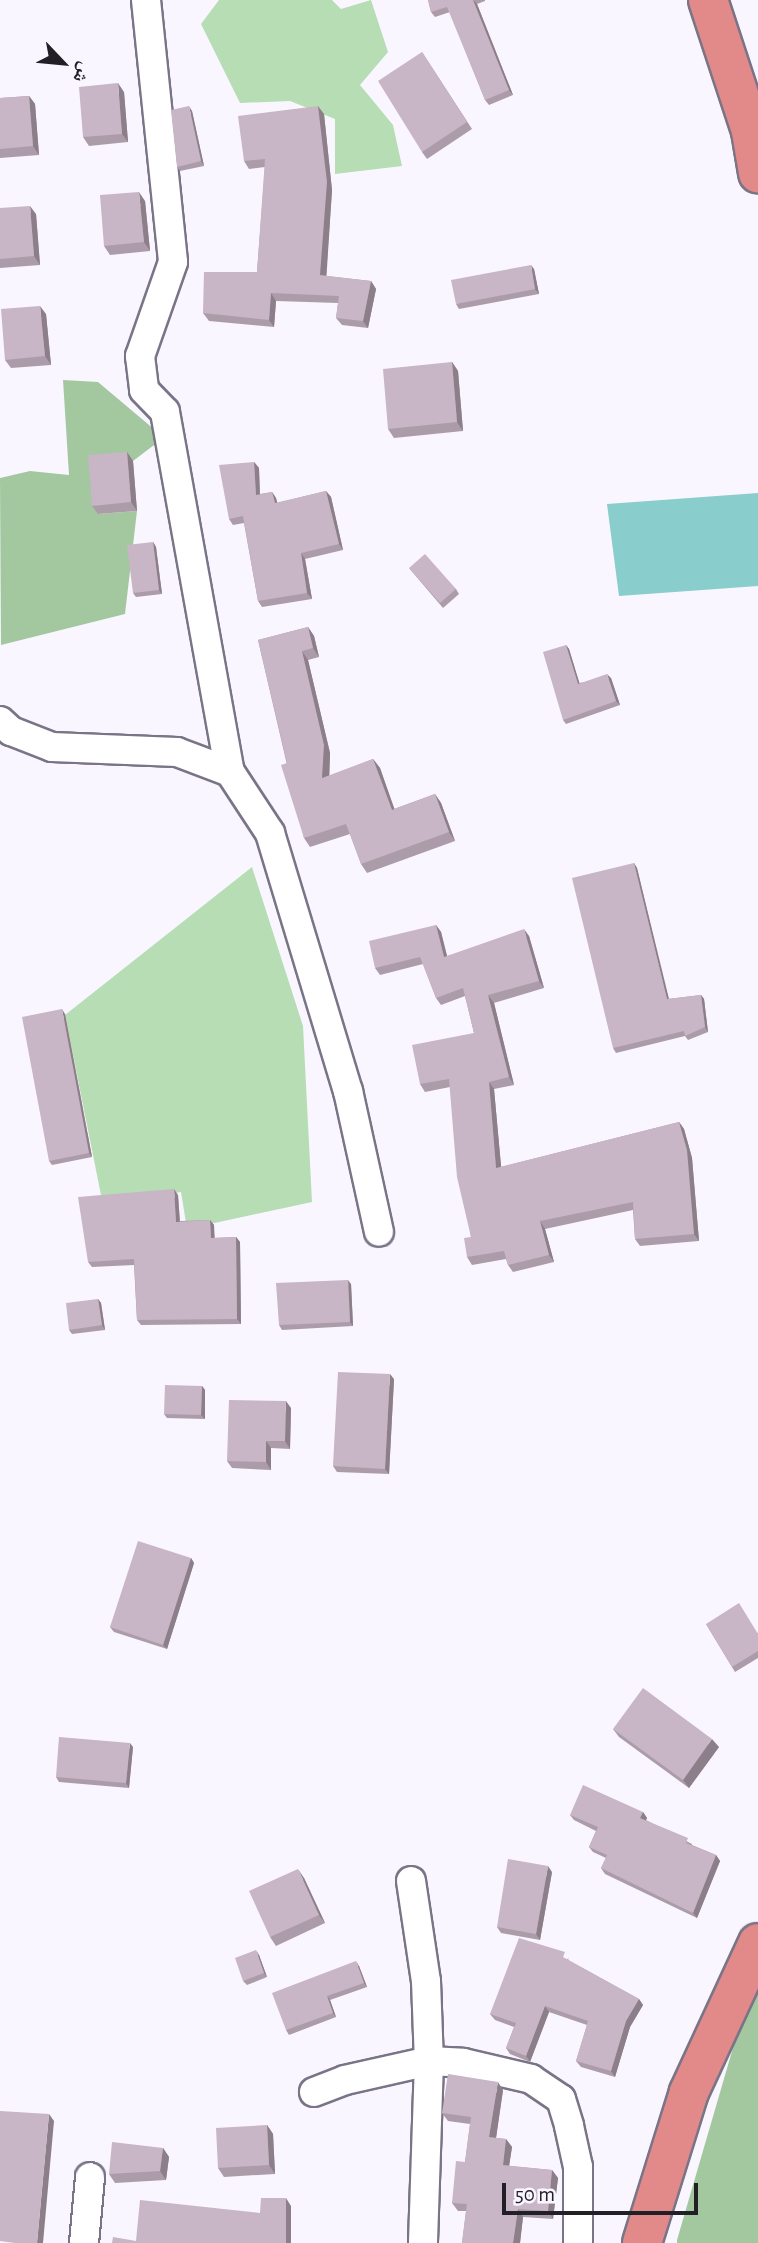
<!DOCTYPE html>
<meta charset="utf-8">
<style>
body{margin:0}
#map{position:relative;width:758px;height:2243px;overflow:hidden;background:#f9f6ff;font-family:"Alegreya Sans","Noto Naskh Arabic",sans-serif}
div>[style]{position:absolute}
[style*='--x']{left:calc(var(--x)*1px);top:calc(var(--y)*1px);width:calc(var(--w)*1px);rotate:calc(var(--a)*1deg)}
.green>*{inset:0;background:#b7ddb4}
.forest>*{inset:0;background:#a3c8a0}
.water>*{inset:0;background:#89cdcc}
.roads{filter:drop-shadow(2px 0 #7a7487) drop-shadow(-2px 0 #7a7487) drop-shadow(0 2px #7a7487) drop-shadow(0 -2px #7a7487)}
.minor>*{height:28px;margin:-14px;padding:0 14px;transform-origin:14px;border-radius:14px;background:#fff}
.trunk>*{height:38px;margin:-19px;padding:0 19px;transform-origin:19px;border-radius:19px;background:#e28a8a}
.wall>*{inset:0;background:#ac9ca9}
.shaded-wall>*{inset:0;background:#8c7f8a}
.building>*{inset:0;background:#c8b5c5}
span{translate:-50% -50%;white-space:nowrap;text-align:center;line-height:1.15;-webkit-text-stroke:5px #f9f6ff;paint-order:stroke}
.north{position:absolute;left:28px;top:28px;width:70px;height:70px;-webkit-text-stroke:5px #f9f6ff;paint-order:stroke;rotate:116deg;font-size:19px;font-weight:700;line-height:28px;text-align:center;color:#221f27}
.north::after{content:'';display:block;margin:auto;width:24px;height:32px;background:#221f27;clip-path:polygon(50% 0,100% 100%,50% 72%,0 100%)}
.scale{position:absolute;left:502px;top:2183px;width:196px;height:32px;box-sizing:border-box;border:4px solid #221f27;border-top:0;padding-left:9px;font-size:21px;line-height:24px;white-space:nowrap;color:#221f27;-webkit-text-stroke:5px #f9f6ff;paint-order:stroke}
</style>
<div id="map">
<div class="green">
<i style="clip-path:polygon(219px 0,332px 0,341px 9px,371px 0,388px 52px,360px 85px,393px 125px,402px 166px,335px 174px,335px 119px,290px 101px,240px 103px,201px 24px)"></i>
<i style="clip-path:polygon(252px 867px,303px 1026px,312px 1202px,187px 1229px,181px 1192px,103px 1205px,65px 1015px)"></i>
</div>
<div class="forest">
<i style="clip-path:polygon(63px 380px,98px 382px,155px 430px,158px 442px,133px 461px,98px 514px,137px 511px,125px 614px,1px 645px,0 478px,30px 471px,69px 475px)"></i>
<i style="clip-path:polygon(758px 1962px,758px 2243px,677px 2243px,677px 2240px)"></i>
</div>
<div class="water">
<i style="clip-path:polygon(758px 493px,758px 586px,619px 596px,607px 504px)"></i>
</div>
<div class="roads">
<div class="minor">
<i style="--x:146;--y:0;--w:263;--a:84.1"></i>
<i style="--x:173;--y:262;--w:100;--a:109.3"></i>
<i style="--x:140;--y:356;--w:34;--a:83"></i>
<i style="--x:144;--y:390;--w:30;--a:46"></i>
<i style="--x:165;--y:412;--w:366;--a:79.8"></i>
<i style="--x:0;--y:721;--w:15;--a:42"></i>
<i style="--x:11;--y:731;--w:44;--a:21.3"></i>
<i style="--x:52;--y:747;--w:125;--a:2.3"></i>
<i style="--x:177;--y:752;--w:57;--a:20.7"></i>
<i style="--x:230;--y:772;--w:73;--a:56.7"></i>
<i style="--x:270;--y:833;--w:270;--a:73.2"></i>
<i style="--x:348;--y:1091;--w:144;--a:77.6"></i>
<i style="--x:411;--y:1881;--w:101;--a:81.5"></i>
<i style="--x:426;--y:1981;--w:80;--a:87.9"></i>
<i style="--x:429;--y:2061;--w:182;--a:91.9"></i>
<i style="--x:314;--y:2092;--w:33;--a:-21"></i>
<i style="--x:345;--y:2080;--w:86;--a:-12.7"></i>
<i style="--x:429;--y:2061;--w:34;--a:3"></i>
<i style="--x:463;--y:2063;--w:70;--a:13.2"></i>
<i style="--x:531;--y:2079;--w:36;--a:34"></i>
<i style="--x:561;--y:2099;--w:28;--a:73"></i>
<i style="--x:569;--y:2126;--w:42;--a:77.6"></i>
<i style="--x:578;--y:2167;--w:76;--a:90"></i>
<i style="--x:84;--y:2243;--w:66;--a:-84.8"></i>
</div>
<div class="trunk">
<i style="--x:708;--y:0;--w:138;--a:71.8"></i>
<i style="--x:751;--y:131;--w:43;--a:80.5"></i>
<i style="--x:642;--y:2243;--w:158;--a:-72.7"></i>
<i style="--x:689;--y:2092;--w:164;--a:-65.2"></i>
</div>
</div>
<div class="wall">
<i style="clip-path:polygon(428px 0,485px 0,485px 1px,477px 4px,513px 95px,489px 105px,485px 100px,450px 12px,435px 17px,431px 12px)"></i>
<i style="clip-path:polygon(422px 52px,472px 129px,427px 159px,422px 152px)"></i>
<i style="clip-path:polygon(124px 92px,128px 142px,89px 146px,83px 137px)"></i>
<i style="clip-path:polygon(29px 96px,35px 104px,39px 155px,0 158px,0 98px)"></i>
<i style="clip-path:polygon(192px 111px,204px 166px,180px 171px,177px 167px)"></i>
<i style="clip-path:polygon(324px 114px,332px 190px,326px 276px,371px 281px,376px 289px,368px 328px,342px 325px,336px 318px,338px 303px,276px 301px,274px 327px,209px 321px,203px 313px,257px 272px,265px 167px,249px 169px,244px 161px)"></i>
<i style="clip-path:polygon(145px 201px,150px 251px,110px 255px,104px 246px)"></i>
<i style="clip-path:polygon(0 208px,36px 214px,40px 265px,0 268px)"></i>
<i style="clip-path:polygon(534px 269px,539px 294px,459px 309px,456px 304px)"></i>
<i style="clip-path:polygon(46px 314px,51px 365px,11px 368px,5px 360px)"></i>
<i style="clip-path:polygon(452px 362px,458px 371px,463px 431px,394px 438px,388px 429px)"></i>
<i style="clip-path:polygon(127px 452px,133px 461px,137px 511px,98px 514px,92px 506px)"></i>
<i style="clip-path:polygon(254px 462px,259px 468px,260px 494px,272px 492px,276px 498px,277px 503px,326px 491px,331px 497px,343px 550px,305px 559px,312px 599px,262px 607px,258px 601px,244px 523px,233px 525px,229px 519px)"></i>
<i style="clip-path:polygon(153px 542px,156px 547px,162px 594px,136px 597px,133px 593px)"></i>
<i style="clip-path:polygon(409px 568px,456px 589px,459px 594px,443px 608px)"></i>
<i style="clip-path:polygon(308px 627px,314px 636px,319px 657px,308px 660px,330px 753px,329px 776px,373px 759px,380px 768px,394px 809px,435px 794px,441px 803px,455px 841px,367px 873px,361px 864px,350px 834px,310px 847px,304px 838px,258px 640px)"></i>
<i style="clip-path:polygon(566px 645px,569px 649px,579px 683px,611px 678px,620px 705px,566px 724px,563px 720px)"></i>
<i style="clip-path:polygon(634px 863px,637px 868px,668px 999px,701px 995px,704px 999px,708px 1032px,688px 1040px,685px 1036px,616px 1053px,613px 1048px)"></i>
<i style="clip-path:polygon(436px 925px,441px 932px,447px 956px,529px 936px,544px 988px,494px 1003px,514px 1085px,494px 1089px,501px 1167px,679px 1122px,684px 1129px,692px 1158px,699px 1241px,640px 1246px,635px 1239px,633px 1210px,545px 1229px,554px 1262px,513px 1272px,508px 1265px,506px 1259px,472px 1265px,467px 1257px,471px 1237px,450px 1087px,425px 1092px,420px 1084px,474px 1033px,465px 996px,441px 1005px,436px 998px,423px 964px,380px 975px,375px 968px)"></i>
<i style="clip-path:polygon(65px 1014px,92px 1157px,52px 1165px,49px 1161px)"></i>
<i style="clip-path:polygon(178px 1195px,180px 1221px,210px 1220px,214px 1225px,214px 1238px,236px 1237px,240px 1242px,241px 1324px,141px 1325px,137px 1320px,134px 1265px,92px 1267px,88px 1262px)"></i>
<i style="clip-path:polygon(351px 1284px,353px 1326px,282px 1330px,279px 1325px)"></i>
<i style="clip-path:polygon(98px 1299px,101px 1303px,105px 1330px,72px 1334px,69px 1330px)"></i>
<i style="clip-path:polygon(394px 1379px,389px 1474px,337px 1472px,333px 1466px)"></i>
<i style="clip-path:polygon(202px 1386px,205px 1390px,205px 1419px,167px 1418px,164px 1414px)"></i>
<i style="clip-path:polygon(291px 1408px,290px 1449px,271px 1448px,271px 1470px,232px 1468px,227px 1461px)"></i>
<i style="clip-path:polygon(191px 1558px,194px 1563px,167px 1649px,114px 1632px,110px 1627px)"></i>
<i style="clip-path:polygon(706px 1624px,758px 1633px,758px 1658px,735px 1672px)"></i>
<i style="clip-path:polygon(613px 1729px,719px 1747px,689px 1788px,619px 1737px)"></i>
<i style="clip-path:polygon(133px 1747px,129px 1788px,59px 1782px,56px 1777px)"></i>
<i style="clip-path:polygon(643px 1812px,647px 1818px,646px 1820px,692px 1844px,692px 1845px,716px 1855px,720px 1861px,697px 1918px,605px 1874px,601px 1868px,606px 1858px,593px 1852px,589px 1847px,596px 1831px,574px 1820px,570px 1815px)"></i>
<i style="clip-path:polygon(552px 1872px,540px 1940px,501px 1933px,497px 1927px)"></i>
<i style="clip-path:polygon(304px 1878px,325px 1923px,276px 1946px,270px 1937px)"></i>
<i style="clip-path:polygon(259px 1955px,267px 1977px,247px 1985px,243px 1981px)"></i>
<i style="clip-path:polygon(569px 1958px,568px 1960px,639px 1999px,643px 2005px,630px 2027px,615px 2077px,581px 2067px,576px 2061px,587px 2025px,549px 2012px,530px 2062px,510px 2054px,506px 2048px,514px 2027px,495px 2020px,490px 2014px)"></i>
<i style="clip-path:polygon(359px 1966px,367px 1987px,330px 2000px,336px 2017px,289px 2035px,286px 2030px)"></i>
<i style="clip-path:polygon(503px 2090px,496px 2138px,506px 2139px,512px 2147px,509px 2166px,552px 2170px,558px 2178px,553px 2219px,523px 2217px,520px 2243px,462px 2243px,466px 2211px,458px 2211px,452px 2203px,465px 2162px,470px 2124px,448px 2121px,442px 2113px)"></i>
<i style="clip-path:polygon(267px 2125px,273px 2134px,275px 2174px,224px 2177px,218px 2168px)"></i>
<i style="clip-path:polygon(163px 2148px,169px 2157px,166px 2180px,115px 2183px,109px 2174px)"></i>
</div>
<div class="shaded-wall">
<i style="clip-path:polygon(473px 0,477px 4px,513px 95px,509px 90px)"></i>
<i style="clip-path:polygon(118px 83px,124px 92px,128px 142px,122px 134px)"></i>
<i style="clip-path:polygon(29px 96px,35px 104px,39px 155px,33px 146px)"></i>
<i style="clip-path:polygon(189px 106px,192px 111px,204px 166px,201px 161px)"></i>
<i style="clip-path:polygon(318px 106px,324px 114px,332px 190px,326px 283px,320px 275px)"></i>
<i style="clip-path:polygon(139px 192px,145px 201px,150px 251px,144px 242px)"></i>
<i style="clip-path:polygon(30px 206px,36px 214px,40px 265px,34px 256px)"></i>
<i style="clip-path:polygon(531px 265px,534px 269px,539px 294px,535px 289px)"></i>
<i style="clip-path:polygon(371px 281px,376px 289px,368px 328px,363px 321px)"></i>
<i style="clip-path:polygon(271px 293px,276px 301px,274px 327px,269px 320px)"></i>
<i style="clip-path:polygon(40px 306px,46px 314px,51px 365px,45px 356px)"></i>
<i style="clip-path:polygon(452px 362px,458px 371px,463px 431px,457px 422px)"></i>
<i style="clip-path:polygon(127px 452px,133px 461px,137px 511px,131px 502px)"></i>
<i style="clip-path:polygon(254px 462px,259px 468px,260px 501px,256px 495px)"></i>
<i style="clip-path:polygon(326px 491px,331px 497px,343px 550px,339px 544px)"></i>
<i style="clip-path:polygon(272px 492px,276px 498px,279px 509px,275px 503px)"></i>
<i style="clip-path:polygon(153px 542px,156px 547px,162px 594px,159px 590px)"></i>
<i style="clip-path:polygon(301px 553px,305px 559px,312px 599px,307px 593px)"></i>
<i style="clip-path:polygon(308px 627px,314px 636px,319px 657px,313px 648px)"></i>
<i style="clip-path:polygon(566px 645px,569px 649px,581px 688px,578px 684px)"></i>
<i style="clip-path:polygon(302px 651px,308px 660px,330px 753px,329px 787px,322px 778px)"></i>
<i style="clip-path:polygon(607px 674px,611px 678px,620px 705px,616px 701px)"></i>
<i style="clip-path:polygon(373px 759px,380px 768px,398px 819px,392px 810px)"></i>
<i style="clip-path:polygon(435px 794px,441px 803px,455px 841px,449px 832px)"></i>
<i style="clip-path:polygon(634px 863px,637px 868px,670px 1003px,667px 999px)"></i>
<i style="clip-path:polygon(436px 925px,441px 932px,449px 964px,444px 957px)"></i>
<i style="clip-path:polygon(524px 929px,529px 936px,544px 988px,539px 981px)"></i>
<i style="clip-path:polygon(488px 995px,494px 1003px,514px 1085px,509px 1077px)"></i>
<i style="clip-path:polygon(701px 995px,704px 999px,708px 1032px,705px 1027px)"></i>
<i style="clip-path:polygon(62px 1009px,65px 1014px,92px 1157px,89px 1153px)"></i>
<i style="clip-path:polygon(489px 1082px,494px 1089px,502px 1176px,496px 1168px)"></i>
<i style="clip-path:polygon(679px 1122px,684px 1129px,692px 1158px,699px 1241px,694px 1234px)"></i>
<i style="clip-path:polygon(174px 1189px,178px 1195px,180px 1227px,176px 1222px)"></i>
<i style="clip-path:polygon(210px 1220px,214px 1225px,215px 1243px,211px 1238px)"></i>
<i style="clip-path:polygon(540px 1221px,545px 1229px,554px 1262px,549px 1255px)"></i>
<i style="clip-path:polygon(236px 1237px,240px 1242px,241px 1324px,237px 1319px)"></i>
<i style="clip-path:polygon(348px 1280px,351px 1284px,353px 1326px,350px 1322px)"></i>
<i style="clip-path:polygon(98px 1299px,101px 1303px,105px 1330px,102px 1325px)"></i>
<i style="clip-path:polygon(390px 1374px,394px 1379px,389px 1474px,385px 1469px)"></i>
<i style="clip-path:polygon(202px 1386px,205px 1390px,205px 1419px,201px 1415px)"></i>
<i style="clip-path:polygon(286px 1401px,291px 1408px,290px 1449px,285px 1441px)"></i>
<i style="clip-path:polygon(266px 1441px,271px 1448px,271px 1470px,266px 1462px)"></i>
<i style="clip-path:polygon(191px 1558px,194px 1563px,167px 1649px,163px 1645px)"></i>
<i style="clip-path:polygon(712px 1739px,719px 1747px,689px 1788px,683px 1780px)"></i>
<i style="clip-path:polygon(130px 1743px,133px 1747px,129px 1788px,126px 1783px)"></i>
<i style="clip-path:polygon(643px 1812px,647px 1818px,644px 1824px,640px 1818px)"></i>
<i style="clip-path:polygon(716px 1855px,720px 1861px,697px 1918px,693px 1913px)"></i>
<i style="clip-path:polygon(548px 1866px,552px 1872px,540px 1940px,536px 1934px)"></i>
<i style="clip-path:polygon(298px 1869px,304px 1878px,325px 1923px,319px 1915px)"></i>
<i style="clip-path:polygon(256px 1950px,259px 1955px,267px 1977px,264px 1973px)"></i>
<i style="clip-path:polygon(356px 1961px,359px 1966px,367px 1987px,364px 1983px)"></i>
<i style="clip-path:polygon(327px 1996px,330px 2000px,336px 2017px,333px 2013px)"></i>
<i style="clip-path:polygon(639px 1999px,643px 2005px,630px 2027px,615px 2077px,611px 2071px,626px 2021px)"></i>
<i style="clip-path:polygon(545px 2006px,549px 2012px,530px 2062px,526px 2056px)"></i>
<i style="clip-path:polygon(498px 2082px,503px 2090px,495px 2145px,489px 2137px)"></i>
<i style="clip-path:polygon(49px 2114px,54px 2121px,43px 2243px,37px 2243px)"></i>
<i style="clip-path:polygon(267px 2125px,273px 2134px,275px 2174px,269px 2165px)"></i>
<i style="clip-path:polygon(506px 2139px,512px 2147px,508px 2173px,503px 2165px)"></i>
<i style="clip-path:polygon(163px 2148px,169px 2157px,166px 2180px,160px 2171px)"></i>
<i style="clip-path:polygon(552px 2170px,558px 2178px,553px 2219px,548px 2211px)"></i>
<i style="clip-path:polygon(286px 2198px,291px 2206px,291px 2243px,286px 2243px)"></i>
<i style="clip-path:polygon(518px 2209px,523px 2217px,520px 2243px,513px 2243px)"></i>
</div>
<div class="building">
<i style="clip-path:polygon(428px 0,473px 0,509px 90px,485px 100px,447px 7px,431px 12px)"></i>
<i style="clip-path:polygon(422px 52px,467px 122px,422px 152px,378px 81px)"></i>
<i style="clip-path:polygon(118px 83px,122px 134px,83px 137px,79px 87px)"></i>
<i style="clip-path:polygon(29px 96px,33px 146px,0 149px,0 98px)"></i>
<i style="clip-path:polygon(189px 106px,201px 161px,177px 167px,171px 110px)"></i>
<i style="clip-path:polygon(318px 106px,327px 182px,320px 275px,371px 281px,363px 321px,336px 318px,339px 296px,271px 293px,269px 320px,203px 313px,204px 272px,257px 272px,265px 159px,244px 161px,238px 116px)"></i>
<i style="clip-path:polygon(139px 192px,144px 242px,104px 246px,100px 195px)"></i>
<i style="clip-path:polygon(30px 206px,34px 256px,0 259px,0 208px)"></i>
<i style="clip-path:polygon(531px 265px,535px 289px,456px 304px,451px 280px)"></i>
<i style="clip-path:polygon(40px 306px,45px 356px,5px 360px,1px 309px)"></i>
<i style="clip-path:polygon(452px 362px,457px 422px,388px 429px,383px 369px)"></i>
<i style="clip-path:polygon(127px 452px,131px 502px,92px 506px,88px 455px)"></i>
<i style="clip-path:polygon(254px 462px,256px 495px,272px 492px,275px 503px,326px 491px,339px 544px,301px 553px,307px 593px,258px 601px,243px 516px,229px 519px,219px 465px)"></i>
<i style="clip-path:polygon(153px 542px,159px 590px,133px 593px,127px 545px)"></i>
<i style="clip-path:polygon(425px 554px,456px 589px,440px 603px,409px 568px)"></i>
<i style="clip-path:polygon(308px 627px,313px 648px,302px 651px,324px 745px,322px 778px,373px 759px,392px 810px,435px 794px,449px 832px,361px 864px,346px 824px,304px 838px,281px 765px,287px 763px,258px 640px)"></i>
<i style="clip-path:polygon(566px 645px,578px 684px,607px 674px,616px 701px,563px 720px,543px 652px)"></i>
<i style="clip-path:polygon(634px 863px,667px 999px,701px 995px,705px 1027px,685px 1036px,684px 1031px,613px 1048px,572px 878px)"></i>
<i style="clip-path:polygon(436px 925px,444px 957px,524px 929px,539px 981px,488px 995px,509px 1077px,489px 1082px,496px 1168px,679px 1122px,687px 1150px,694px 1234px,635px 1239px,633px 1202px,540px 1221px,549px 1255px,508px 1265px,504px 1251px,467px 1257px,464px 1238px,471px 1237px,457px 1177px,449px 1079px,420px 1084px,412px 1045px,474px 1033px,463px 988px,436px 998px,420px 957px,375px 968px,369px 941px)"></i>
<i style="clip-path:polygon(62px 1009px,89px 1153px,49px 1161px,22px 1017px)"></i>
<i style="clip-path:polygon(174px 1189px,176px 1222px,210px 1220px,211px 1238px,236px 1237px,237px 1319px,137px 1320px,134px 1259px,88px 1262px,78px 1197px)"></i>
<i style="clip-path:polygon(348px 1280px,350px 1322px,279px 1325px,276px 1283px)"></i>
<i style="clip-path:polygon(98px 1299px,102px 1325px,69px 1330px,66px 1303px)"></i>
<i style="clip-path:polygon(338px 1372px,390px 1374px,385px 1469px,333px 1466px)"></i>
<i style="clip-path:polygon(165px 1385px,202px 1386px,201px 1415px,164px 1414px)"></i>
<i style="clip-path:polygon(229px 1400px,286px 1401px,285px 1441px,266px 1441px,266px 1462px,227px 1461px)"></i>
<i style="clip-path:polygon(138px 1541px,191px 1558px,163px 1645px,110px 1627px)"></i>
<i style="clip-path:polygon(739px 1603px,758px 1634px,758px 1651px,732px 1667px,706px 1624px)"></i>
<i style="clip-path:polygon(643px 1688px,712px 1739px,683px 1780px,613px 1729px)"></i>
<i style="clip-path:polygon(59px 1737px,130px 1743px,126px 1783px,56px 1777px)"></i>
<i style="clip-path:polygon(583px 1785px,643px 1812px,640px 1818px,688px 1838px,686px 1843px,716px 1855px,693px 1913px,601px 1868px,607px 1855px,589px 1847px,598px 1827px,570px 1815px)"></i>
<i style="clip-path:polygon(508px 1859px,548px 1866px,536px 1934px,497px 1927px)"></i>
<i style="clip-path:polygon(298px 1869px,319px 1915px,270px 1937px,249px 1891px)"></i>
<i style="clip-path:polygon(519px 1938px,565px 1952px,563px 1957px,639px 1999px,626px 2021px,611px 2071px,576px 2061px,588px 2021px,545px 2006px,526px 2056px,506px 2048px,516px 2023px,490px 2014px)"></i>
<i style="clip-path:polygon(256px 1950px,264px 1973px,243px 1981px,235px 1958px)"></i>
<i style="clip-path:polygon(356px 1961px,364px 1983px,327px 1996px,333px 2013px,286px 2030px,272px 1993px)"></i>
<i style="clip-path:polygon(448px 2074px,498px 2082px,489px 2137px,506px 2139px,503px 2165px,552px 2170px,548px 2211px,518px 2209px,513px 2243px,462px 2243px,467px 2204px,452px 2203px,456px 2161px,465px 2162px,471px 2117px,442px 2113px)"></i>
<i style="clip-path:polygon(0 2111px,49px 2114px,37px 2243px,15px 2243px,0 2241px)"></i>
<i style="clip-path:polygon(267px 2125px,269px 2165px,218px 2168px,216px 2128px)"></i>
<i style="clip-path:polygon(112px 2142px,163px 2148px,160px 2171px,109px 2174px)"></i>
<i style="clip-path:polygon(261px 2198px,286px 2198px,286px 2243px,112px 2243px,113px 2237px,136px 2241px,140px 2200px,260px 2213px)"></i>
</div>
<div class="north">ش</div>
<div class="scale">50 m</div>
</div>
